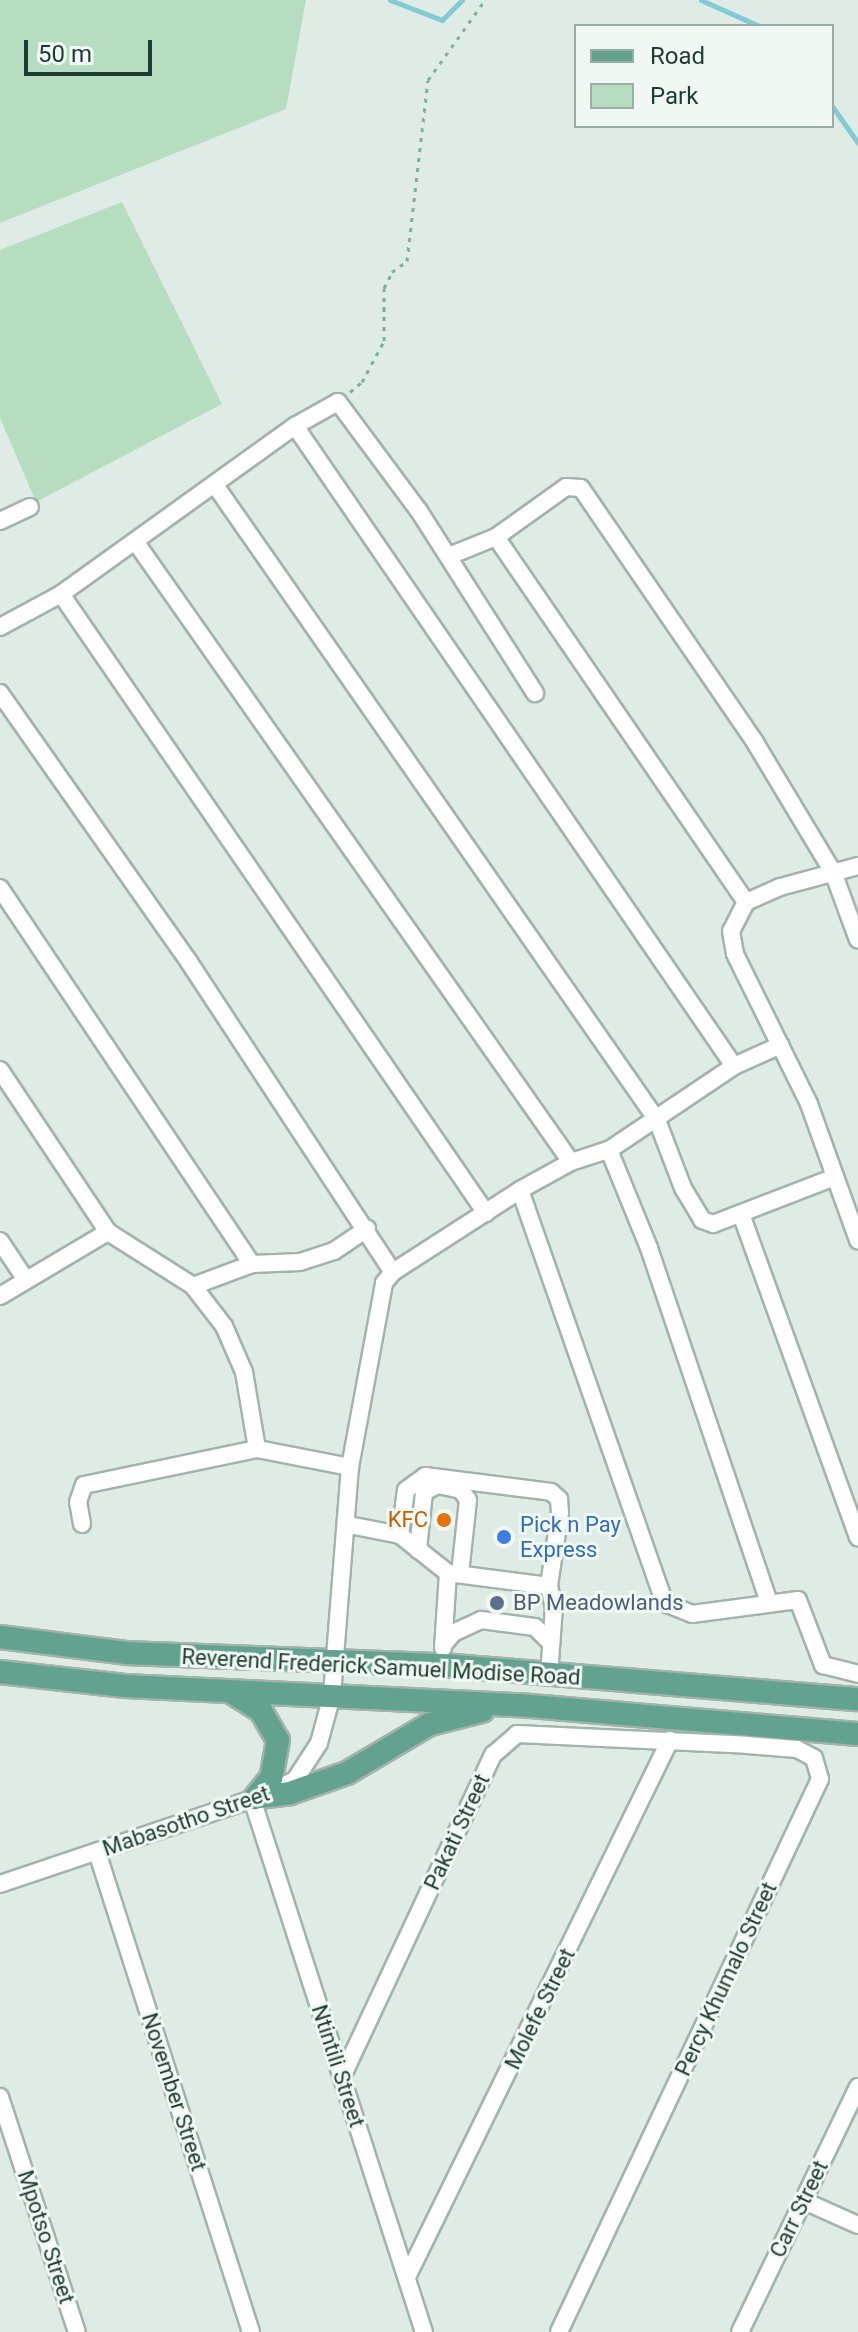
<!DOCTYPE html>
<style>
body{margin:0}
#map{position:relative;width:858px;height:2332px;overflow:hidden;background:#dfebe5;font-family:Roboto,sans-serif}
div>[style]{position:absolute}
[style*='--x']{left:calc(var(--x)*1px);top:calc(var(--y)*1px);width:calc(var(--w)*1px);rotate:calc(var(--a)*1deg)}
.green>*{inset:0;background:#b7ddc0}
.stream>*{height:5px;margin:-2.5px;padding:0 2.5px;transform-origin:2.5px;border-radius:2.5px;background:#84cad3}
.path>*{height:3px;margin-top:-1.5px;transform-origin:0;background:repeating-linear-gradient(90deg,#7eb09e 0 4px,transparent 0 10px)}
.roads{filter:drop-shadow(2px 0 #a2b3ac) drop-shadow(-2px 0 #a2b3ac) drop-shadow(0 2px #a2b3ac) drop-shadow(0 -2px #a2b3ac)}
.minor>*{height:16px;margin:-8px;padding:0 8px;transform-origin:8px;border-radius:8px;background:#fff}
.major>*{height:22px;margin:-11px;padding:0 11px;transform-origin:11px;border-radius:11px;background:#62a28f}
.dots>*{width:22px;height:22px;translate:-50% -50%;box-sizing:border-box;border:4px solid #f0f8f3;border-radius:50%}
span{translate:-50% -50%;white-space:nowrap;text-align:center;line-height:1.15;-webkit-text-stroke:6px #f0f8f3;paint-order:stroke}
.food-label{font-size:22px;color:#c56008}
.right{translate:-100% -50%;text-align:right}
.shop-label{font-size:22px;color:#366cbe}
.left{translate:0 -50%;text-align:left}
.service-label{font-size:22px;color:#4e5e75}
.street-label{font-size:22px;color:#1f3c33}
.legend{position:absolute;left:574px;top:24px;width:260px;height:104px;box-sizing:border-box;background:#f0f8f3;border:2px solid #9cada6;margin:0;padding:10px 14px;list-style:none;font-size:24px;color:#1f3c33}
.legend li{display:flex;align-items:center;gap:16px;height:40px}
.legend b{width:40px;border:2px solid #9cada6}
.scale{position:absolute;left:24px;top:40px;width:128px;height:36px;box-sizing:border-box;border:4px solid #1f3c33;border-top:0;padding-left:10px;font-size:24px;line-height:28px;white-space:nowrap;color:#1f3c33;-webkit-text-stroke:6px #f0f8f3;paint-order:stroke}
</style>
<div id="map">
<div class="green">
<i style="clip-path:polygon(0 0,306px 0,286px 109px,0 223px)"></i>
<i style="clip-path:polygon(122px 202px,222px 404px,36px 502px,0 418px,0 250px)"></i>
</div>
<div class="stream">
<i style="--x:390;--y:0;--w:56;--a:21"></i>
<i style="--x:442;--y:20;--w:28;--a:-45"></i>
<i style="--x:701;--y:0;--w:64;--a:24.1"></i>
<i style="--x:832;--y:106;--w:45;--a:54.9"></i>
</div>
<div class="path">
<i style="--x:350;--y:392;--w:16;--a:-40"></i>
<i style="--x:362;--y:382;--w:47;--a:-61.8"></i>
<i style="--x:384;--y:341;--w:53;--a:-90"></i>
<i style="--x:384;--y:288;--w:18;--a:-63"></i>
<i style="--x:392;--y:272;--w:19;--a:-36"></i>
<i style="--x:407;--y:261;--w:182;--a:-83.4"></i>
<i style="--x:428;--y:80;--w:98;--a:-54.5"></i>
</div>
<div class="roads">
<div class="minor">
<i style="--x:295;--y:426;--w:776;--a:55.55"></i>
<i style="--x:215;--y:485;--w:774;--a:55.16"></i>
<i style="--x:657;--y:1120;--w:73;--a:69.1"></i>
<i style="--x:683;--y:1188;--w:37;--a:59"></i>
<i style="--x:702;--y:1220;--w:12;--a:20"></i>
<i style="--x:713;--y:1224;--w:131;--a:-21.1"></i>
<i style="--x:0;--y:521;--w:33;--a:-25"></i>
<i style="--x:496;--y:537;--w:442;--a:55.6"></i>
<i style="--x:137;--y:544;--w:755;--a:54.92"></i>
<i style="--x:449;--y:556;--w:51;--a:-22"></i>
<i style="--x:496;--y:537;--w:86;--a:-35.5"></i>
<i style="--x:566;--y:487;--w:15;--a:4"></i>
<i style="--x:581;--y:488;--w:310;--a:55.6"></i>
<i style="--x:756;--y:744;--w:149;--a:59"></i>
<i style="--x:833;--y:872;--w:72;--a:69.8"></i>
<i style="--x:61;--y:594;--w:751;--a:55.53"></i>
<i style="--x:0;--y:627;--w:69;--a:-28.4"></i>
<i style="--x:61;--y:594;--w:288;--a:-35.7"></i>
<i style="--x:295;--y:426;--w:49;--a:-29.2"></i>
<i style="--x:338;--y:402;--w:136;--a:53.4"></i>
<i style="--x:419;--y:511;--w:216;--a:57.5"></i>
<i style="--x:0;--y:693;--w:329;--a:54.9"></i>
<i style="--x:189;--y:962;--w:371;--a:56.7"></i>
<i style="--x:858;--y:866;--w:81;--a:164.9"></i>
<i style="--x:780;--y:887;--w:37;--a:156"></i>
<i style="--x:746;--y:902;--w:33;--a:117"></i>
<i style="--x:731;--y:931;--w:23;--a:80"></i>
<i style="--x:735;--y:954;--w:167;--a:63.7"></i>
<i style="--x:809;--y:1104;--w:145;--a:70.2"></i>
<i style="--x:0;--y:888;--w:453;--a:56.2"></i>
<i style="--x:0;--y:1070;--w:195;--a:56.3"></i>
<i style="--x:108;--y:1232;--w:101;--a:32.4"></i>
<i style="--x:193;--y:1286;--w:51;--a:52.2"></i>
<i style="--x:224;--y:1326;--w:50;--a:66.5"></i>
<i style="--x:244;--y:1372;--w:78;--a:80.4"></i>
<i style="--x:257;--y:1449;--w:95;--a:11"></i>
<i style="--x:609;--y:1150;--w:106;--a:67.8"></i>
<i style="--x:649;--y:1248;--w:374;--a:71.3"></i>
<i style="--x:520;--y:1190;--w:438;--a:70.7"></i>
<i style="--x:665;--y:1603;--w:29;--a:22"></i>
<i style="--x:692;--y:1614;--w:107;--a:-7.5"></i>
<i style="--x:798;--y:1600;--w:70;--a:69"></i>
<i style="--x:823;--y:1665;--w:36;--a:14"></i>
<i style="--x:741;--y:1214;--w:344;--a:70.1"></i>
<i style="--x:0;--y:1241;--w:47;--a:56.3"></i>
<i style="--x:193;--y:1286;--w:63;--a:-20.4"></i>
<i style="--x:252;--y:1264;--w:48;--a:-2.4"></i>
<i style="--x:300;--y:1262;--w:36;--a:-18"></i>
<i style="--x:334;--y:1251;--w:40;--a:-34"></i>
<i style="--x:0;--y:1296;--w:126;--a:-30.7"></i>
<i style="--x:82;--y:1524;--w:22;--a:-100"></i>
<i style="--x:78;--y:1502;--w:18;--a:-71"></i>
<i style="--x:84;--y:1485;--w:177;--a:-11.8"></i>
<i style="--x:349;--y:1525;--w:52;--a:11.1"></i>
<i style="--x:400;--y:1535;--w:61;--a:38.4"></i>
<i style="--x:448;--y:1573;--w:102;--a:7.3"></i>
<i style="--x:549;--y:1586;--w:22;--a:77"></i>
<i style="--x:554;--y:1607;--w:68;--a:94.2"></i>
<i style="--x:400;--y:1535;--w:45;--a:-82.4"></i>
<i style="--x:406;--y:1490;--w:24;--a:-36"></i>
<i style="--x:425;--y:1476;--w:127;--a:7.2"></i>
<i style="--x:551;--y:1492;--w:11;--a:41"></i>
<i style="--x:559;--y:1499;--w:13;--a:86"></i>
<i style="--x:560;--y:1512;--w:75;--a:98.5"></i>
<i style="--x:418;--y:1550;--w:58;--a:-84.1"></i>
<i style="--x:424;--y:1492;--w:16;--a:-27"></i>
<i style="--x:438;--y:1485;--w:24;--a:12"></i>
<i style="--x:461;--y:1490;--w:12;--a:55"></i>
<i style="--x:468;--y:1500;--w:74;--a:96.2"></i>
<i style="--x:443;--y:1645;--w:16;--a:-50"></i>
<i style="--x:453;--y:1633;--w:31;--a:-25"></i>
<i style="--x:481;--y:1620;--w:54;--a:7.4"></i>
<i style="--x:535;--y:1627;--w:23;--a:45"></i>
<i style="--x:443;--y:1648;--w:75;--a:-86.2"></i>
<i style="--x:252;--y:1799;--w:560;--a:72.12"></i>
<i style="--x:97;--y:1852;--w:504;--a:72.21"></i>
<i style="--x:0;--y:1884;--w:273;--a:-18.6"></i>
<i style="--x:259;--y:1797;--w:40;--a:-25"></i>
<i style="--x:295;--y:1780;--w:44;--a:-57"></i>
<i style="--x:319;--y:1743;--w:50;--a:-74.8"></i>
<i style="--x:332;--y:1695;--w:229;--a:-85.5"></i>
<i style="--x:350;--y:1467;--w:187;--a:-79.5"></i>
<i style="--x:384;--y:1283;--w:14;--a:-51"></i>
<i style="--x:393;--y:1272;--w:151;--a:-32.8"></i>
<i style="--x:520;--y:1190;--w:58;--a:-28.8"></i>
<i style="--x:571;--y:1162;--w:40;--a:-18"></i>
<i style="--x:609;--y:1150;--w:151;--a:-33.9"></i>
<i style="--x:734;--y:1066;--w:51;--a:-24.1"></i>
<i style="--x:342;--y:2077;--w:356;--a:-64.9"></i>
<i style="--x:493;--y:1755;--w:32;--a:-41"></i>
<i style="--x:517;--y:1734;--w:230;--a:2.7"></i>
<i style="--x:747;--y:1745;--w:50;--a:4.6"></i>
<i style="--x:797;--y:1749;--w:19;--a:28"></i>
<i style="--x:814;--y:1758;--w:22;--a:74"></i>
<i style="--x:820;--y:1779;--w:611;--a:115.27"></i>
<i style="--x:0;--y:2097;--w:247;--a:71.9"></i>
<i style="--x:804;--y:2201;--w:59;--a:24"></i>
<i style="--x:407;--y:2277;--w:598;--a:-63.91"></i>
<i style="--x:740;--y:2332;--w:272;--a:-64.3"></i>
</div>
<div class="major">
<i style="--x:0;--y:1637;--w:127;--a:7.2"></i>
<i style="--x:126;--y:1653;--w:316;--a:2.2"></i>
<i style="--x:442;--y:1665;--w:417;--a:4.7"></i>
<i style="--x:0;--y:1672;--w:126;--a:6.4"></i>
<i style="--x:125;--y:1686;--w:394;--a:2.8"></i>
<i style="--x:519;--y:1705;--w:340;--a:4.9"></i>
<i style="--x:231;--y:1692;--w:36;--a:32"></i>
<i style="--x:261;--y:1711;--w:34;--a:60"></i>
<i style="--x:278;--y:1740;--w:39;--a:100"></i>
<i style="--x:271;--y:1778;--w:26;--a:129"></i>
<i style="--x:259;--y:1797;--w:31;--a:-7"></i>
<i style="--x:290;--y:1793;--w:60;--a:-19.3"></i>
<i style="--x:347;--y:1773;--w:96;--a:-30.6"></i>
<i style="--x:430;--y:1724;--w:54;--a:-14"></i>
</div>
</div>
<div class="dots">
<i style="left:444px;top:1520px;background:#e8710a"></i>
<i style="left:504px;top:1537px;background:#3f7fe0"></i>
<i style="left:497px;top:1603px;background:#5c6f8a"></i>
</div>
<div class="food-label">
<span class="right" style="left:428px;top:1520px">KFC</span>
</div>
<div class="shop-label">
<span class="left" style="left:520px;top:1537px">Pick n Pay<br>Express</span>
</div>
<div class="service-label">
<span class="left" style="left:513px;top:1603px">BP Meadowlands</span>
</div>
<div class="street-label">
<span style="left:381px;top:1667px;rotate:3deg">Reverend Frederick Samuel Modise Road</span>
<span style="left:186px;top:1821px;rotate:-19deg">Mabasotho Street</span>
<span style="left:457px;top:1832px;rotate:-65deg">Pakati Street</span>
<span style="left:726px;top:1979px;rotate:-65deg">Percy Khumalo Street</span>
<span style="left:540px;top:2009px;rotate:-64deg">Molefe Street</span>
<span style="left:338px;top:2066px;rotate:72deg">Ntintili Street</span>
<span style="left:174px;top:2092px;rotate:72deg">November Street</span>
<span style="left:799px;top:2209px;rotate:-64deg">Carr Street</span>
<span style="left:46px;top:2237px;rotate:72deg">Mpotso Street</span>
</div>
<ul class="legend">
<li><b style="height:10px;background:#62a28f"></b>Road</li>
<li><b style="height:22px;background:#b7ddc0"></b>Park</li>
</ul>
<div class="scale">50 m</div>
</div>
